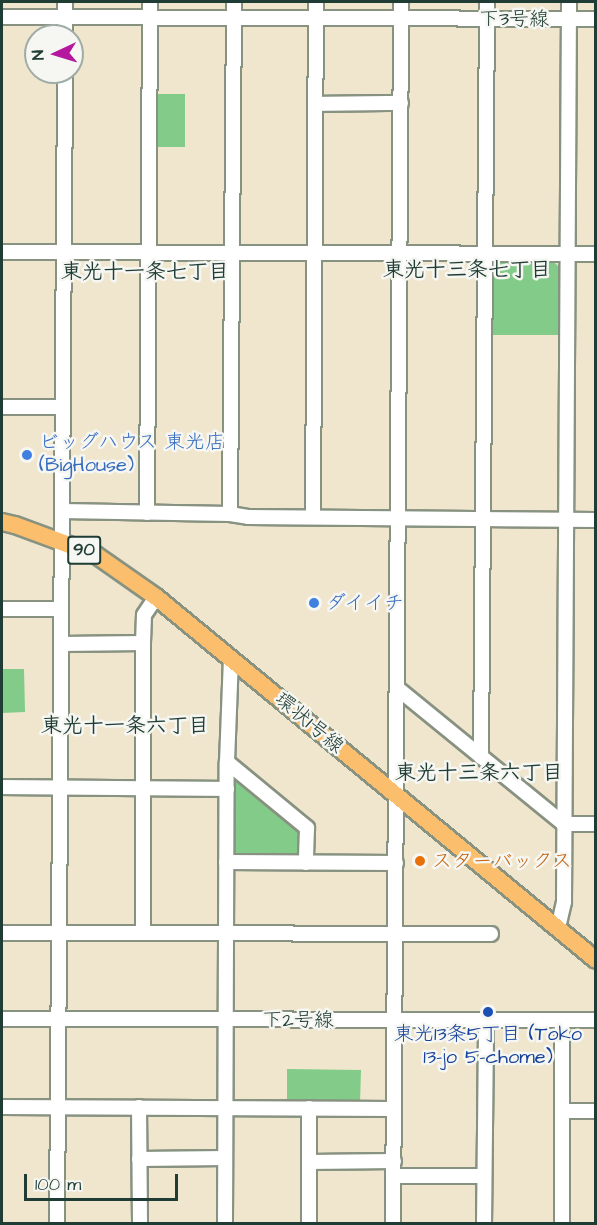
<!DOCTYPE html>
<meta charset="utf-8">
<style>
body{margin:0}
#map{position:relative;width:597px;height:1225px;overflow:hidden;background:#f0e6ce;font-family:"Architects Daughter","Klee One",sans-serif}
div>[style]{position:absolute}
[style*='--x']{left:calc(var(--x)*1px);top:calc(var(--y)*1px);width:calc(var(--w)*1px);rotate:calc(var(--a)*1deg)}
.green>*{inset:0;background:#82cb88}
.roads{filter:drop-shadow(2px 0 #889281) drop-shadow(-2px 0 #889281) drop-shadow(0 2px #889281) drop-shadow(0 -2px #889281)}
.minor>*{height:14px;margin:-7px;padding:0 7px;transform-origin:7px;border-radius:7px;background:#fff}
.major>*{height:16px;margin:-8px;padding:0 8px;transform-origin:8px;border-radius:8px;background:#fabe6d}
.dots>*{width:16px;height:16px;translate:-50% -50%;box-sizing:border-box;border:3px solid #f6f6f2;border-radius:50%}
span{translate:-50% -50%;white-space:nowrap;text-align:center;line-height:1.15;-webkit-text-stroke:5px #f6f6f2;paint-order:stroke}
.shield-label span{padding:2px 4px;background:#f6f6f2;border:2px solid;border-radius:4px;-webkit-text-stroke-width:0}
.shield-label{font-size:18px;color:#1f3d34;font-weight:700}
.street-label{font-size:20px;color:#1f3d34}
.shop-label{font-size:20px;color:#366cbe}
.left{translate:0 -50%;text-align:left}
.food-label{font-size:20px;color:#c56008}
.transit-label{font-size:20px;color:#164399}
.neighbourhood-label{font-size:21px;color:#1f3d34;font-weight:700}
.frame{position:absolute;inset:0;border:3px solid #1f3d34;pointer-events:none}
.north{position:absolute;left:24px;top:24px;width:60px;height:60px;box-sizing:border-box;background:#f6f6f2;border:2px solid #a0aca6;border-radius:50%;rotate:266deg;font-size:16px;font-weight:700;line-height:24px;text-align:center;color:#1f3d34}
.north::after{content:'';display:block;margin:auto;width:21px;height:27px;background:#b5179e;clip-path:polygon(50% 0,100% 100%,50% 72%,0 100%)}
.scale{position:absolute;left:24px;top:1174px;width:154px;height:27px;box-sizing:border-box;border:3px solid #1f3d34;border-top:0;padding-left:8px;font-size:18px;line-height:21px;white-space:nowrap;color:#1f3d34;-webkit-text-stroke:4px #f6f6f2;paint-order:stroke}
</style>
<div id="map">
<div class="green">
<i style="clip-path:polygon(156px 94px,185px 94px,185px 147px,156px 147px)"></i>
<i style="clip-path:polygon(497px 261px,554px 262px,560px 268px,559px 335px,491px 335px,491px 269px)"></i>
<i style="clip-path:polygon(2px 669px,24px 669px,25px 712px,2px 713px)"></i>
<i style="clip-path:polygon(227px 762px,307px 828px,306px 863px,226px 862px)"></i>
<i style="clip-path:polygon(287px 1069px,361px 1070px,360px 1102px,287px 1102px)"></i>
</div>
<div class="roads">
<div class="minor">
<i style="--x:2;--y:17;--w:594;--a:0.19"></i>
<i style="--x:65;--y:36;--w:34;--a:-90"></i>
<i style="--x:315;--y:104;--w:86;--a:-0.7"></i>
<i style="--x:2;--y:252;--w:594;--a:0.19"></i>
<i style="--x:2;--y:407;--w:60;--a:0"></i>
<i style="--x:62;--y:511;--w:168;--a:1"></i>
<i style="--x:230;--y:514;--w:18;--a:9"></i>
<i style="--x:248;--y:517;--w:348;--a:0.5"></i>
<i style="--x:147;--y:513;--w:511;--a:-89.66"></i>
<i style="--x:230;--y:514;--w:512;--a:-89.55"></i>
<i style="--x:313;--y:516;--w:514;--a:-89.67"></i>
<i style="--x:2;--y:609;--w:59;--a:0"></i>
<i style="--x:61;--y:644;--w:82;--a:-0.7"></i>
<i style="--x:397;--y:688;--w:215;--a:39.2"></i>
<i style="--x:564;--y:824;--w:32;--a:0"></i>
<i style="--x:481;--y:757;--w:755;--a:-89.54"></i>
<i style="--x:227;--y:762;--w:104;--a:39.5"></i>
<i style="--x:307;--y:828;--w:35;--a:92"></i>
<i style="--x:2;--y:787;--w:225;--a:0.5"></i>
<i style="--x:226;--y:862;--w:170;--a:0.3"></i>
<i style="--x:558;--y:928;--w:27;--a:-77"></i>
<i style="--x:564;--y:902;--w:900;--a:-89.68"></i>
<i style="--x:143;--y:932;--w:289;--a:-90"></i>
<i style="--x:143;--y:643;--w:28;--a:-88"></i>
<i style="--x:144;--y:615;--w:22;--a:-56"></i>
<i style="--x:2;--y:933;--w:489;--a:0.1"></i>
<i style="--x:2;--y:1019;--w:594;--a:0.1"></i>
<i style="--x:2;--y:1107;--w:391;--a:0.3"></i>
<i style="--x:139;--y:1107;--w:117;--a:89.5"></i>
<i style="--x:562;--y:1111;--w:34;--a:0"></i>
<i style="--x:139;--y:1159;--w:86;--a:-0.7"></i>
<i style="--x:309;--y:1162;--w:85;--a:-0.7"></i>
<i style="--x:394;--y:1176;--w:90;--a:0"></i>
<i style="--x:57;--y:1224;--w:1152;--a:-89.6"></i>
<i style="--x:225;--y:1224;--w:462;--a:-89.8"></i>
<i style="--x:227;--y:762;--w:103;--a:-87.8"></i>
<i style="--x:309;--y:1224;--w:116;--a:-90"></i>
<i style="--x:393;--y:1224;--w:1222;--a:-89.62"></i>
<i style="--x:484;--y:1224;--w:204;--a:-89.4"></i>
<i style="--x:562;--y:1224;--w:204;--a:-90"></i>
</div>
<div class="major">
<i style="--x:2;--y:522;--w:13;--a:13"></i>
<i style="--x:15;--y:525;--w:86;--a:20.3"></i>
<i style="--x:96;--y:555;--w:73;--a:35"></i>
<i style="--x:156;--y:597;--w:570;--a:39.52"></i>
</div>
</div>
<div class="dots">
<i style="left:27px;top:455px;background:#3f7fe0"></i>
<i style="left:314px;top:603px;background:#3f7fe0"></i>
<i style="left:420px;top:861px;background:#e8710a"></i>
<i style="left:488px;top:1012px;background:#1a4fb4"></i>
</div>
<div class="shield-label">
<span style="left:84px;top:550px">90</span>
</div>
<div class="street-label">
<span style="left:514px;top:19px">下3号線</span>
<span style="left:309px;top:723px;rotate:40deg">環状1号線</span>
<span style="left:298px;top:1020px">下2号線</span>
</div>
<div class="shop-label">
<span class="left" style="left:39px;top:454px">ビッグハウス 東光店<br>(BigHouse)</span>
<span class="left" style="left:326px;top:603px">ダイイチ</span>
</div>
<div class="food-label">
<span class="left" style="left:432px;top:861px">スターバックス</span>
</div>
<div class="transit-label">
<span style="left:488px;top:1046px">東光13条5丁目 (Toko<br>13-jo 5-chome)</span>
</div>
<div class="neighbourhood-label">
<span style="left:467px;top:270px">東光十三条七丁目</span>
<span style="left:145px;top:272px">東光十一条七丁目</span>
<span style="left:125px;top:726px">東光十一条六丁目</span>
<span style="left:479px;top:773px">東光十三条六丁目</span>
</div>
<div class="frame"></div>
<div class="north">N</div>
<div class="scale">100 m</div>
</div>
